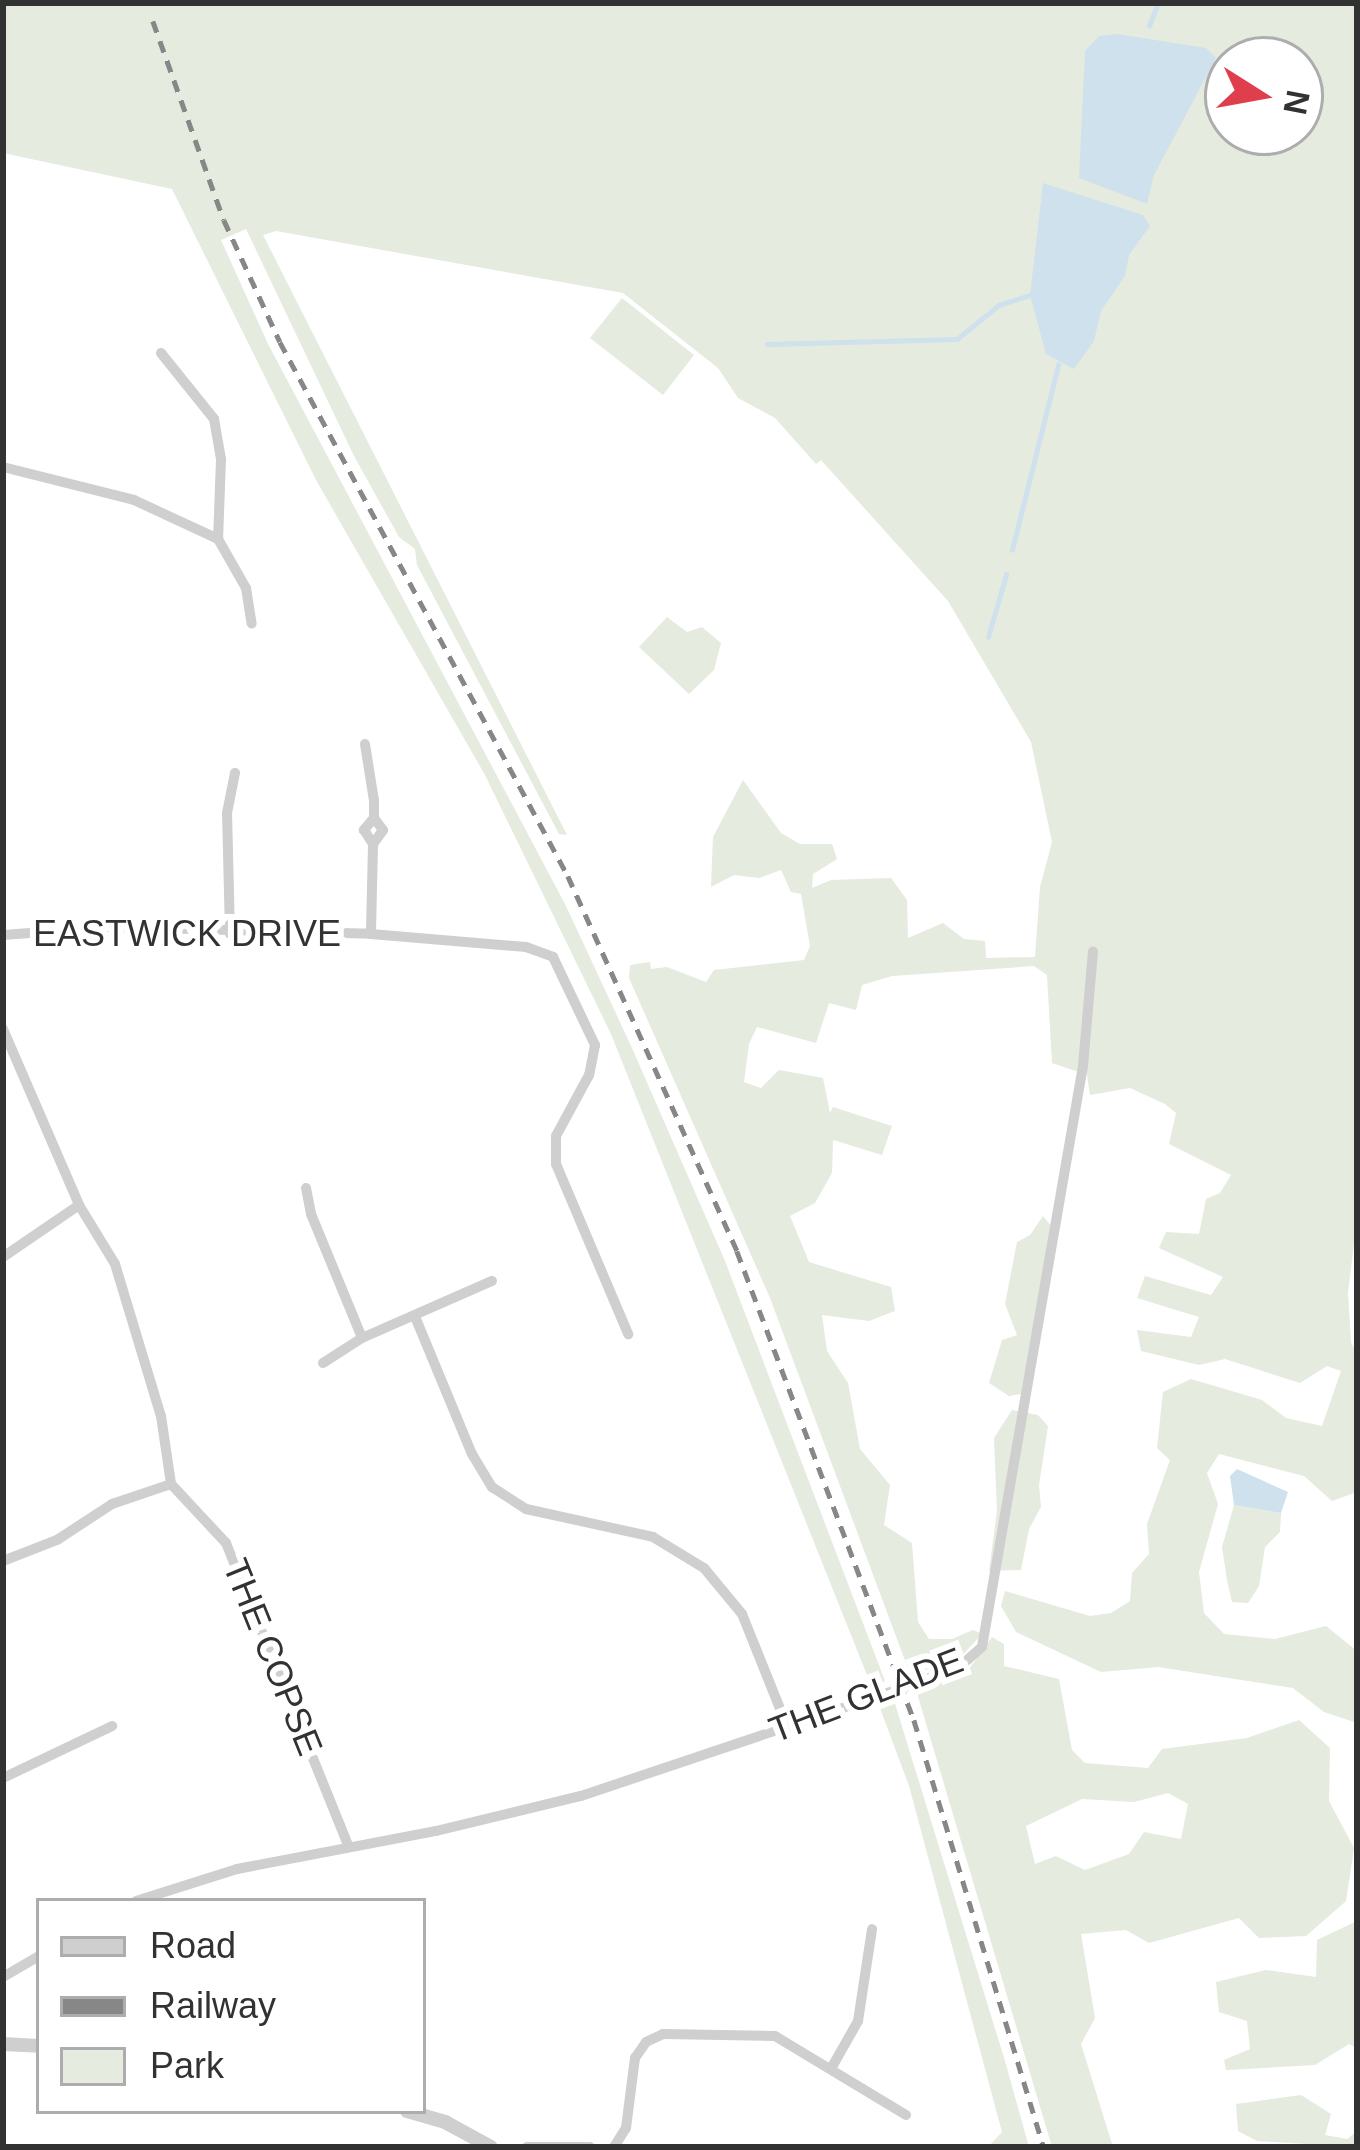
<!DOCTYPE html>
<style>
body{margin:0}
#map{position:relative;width:1360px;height:2150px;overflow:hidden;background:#fff;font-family:Arial,sans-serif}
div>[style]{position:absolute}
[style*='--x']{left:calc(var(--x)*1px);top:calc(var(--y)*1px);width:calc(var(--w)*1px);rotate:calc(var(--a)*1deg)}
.green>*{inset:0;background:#e5ebde}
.water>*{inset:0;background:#cfe1ec}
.stream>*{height:4.5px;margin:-2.25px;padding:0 2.25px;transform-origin:2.25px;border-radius:2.25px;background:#cfe1ec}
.minor>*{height:10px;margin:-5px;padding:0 5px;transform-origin:5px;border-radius:5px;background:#cfcfcf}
.tertiary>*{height:14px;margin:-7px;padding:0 7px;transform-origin:7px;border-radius:7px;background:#cfcfcf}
.rail>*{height:4.5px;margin-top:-2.25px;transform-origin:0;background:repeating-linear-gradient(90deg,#878787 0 12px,transparent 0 21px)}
span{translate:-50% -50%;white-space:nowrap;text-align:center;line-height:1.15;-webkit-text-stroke:12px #fff;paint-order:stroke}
.street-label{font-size:36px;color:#323232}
.frame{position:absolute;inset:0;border:6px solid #323232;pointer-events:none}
.legend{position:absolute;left:36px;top:1898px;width:390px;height:216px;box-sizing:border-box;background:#fff;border:3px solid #adadad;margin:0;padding:15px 21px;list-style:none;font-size:36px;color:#323232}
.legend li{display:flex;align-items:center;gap:24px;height:60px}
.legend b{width:60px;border:3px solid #adadad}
.north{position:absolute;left:1204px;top:36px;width:120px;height:120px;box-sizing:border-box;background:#fff;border:3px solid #adadad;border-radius:50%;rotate:101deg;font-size:33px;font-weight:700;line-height:48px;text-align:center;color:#323232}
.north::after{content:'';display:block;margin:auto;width:42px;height:54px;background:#df3e4c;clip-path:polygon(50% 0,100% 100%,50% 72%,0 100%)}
</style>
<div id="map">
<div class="green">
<i style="clip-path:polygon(evenodd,3px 3px,1357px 3px,1357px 1219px,1348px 1293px,1351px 1342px,1357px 1354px,1357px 1492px,1332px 1501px,1304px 1476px,1219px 1454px,1207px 1473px,1218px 1504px,1199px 1572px,1204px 1613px,1224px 1634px,1275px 1639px,1326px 1626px,1357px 1651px,1357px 1723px,1324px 1712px,1293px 1688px,1158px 1667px,1101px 1672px,1016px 1632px,1001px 1606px,1005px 1591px,1090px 1616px,1111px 1613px,1130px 1601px,1132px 1573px,1149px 1554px,1147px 1524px,1170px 1460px,1157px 1448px,1163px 1392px,1191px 1379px,1262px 1400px,1286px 1418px,1322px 1426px,1341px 1371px,1327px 1366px,1300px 1383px,1225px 1359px,1199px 1365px,1141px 1351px,1137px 1330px,1191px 1337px,1199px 1317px,1137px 1298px,1145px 1276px,1211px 1295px,1223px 1277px,1159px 1248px,1166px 1232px,1199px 1234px,1206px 1199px,1220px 1193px,1231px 1175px,1169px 1144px,1176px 1113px,1165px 1104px,1130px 1088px,1090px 1095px,1087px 1075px,1052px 1063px,1047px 975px,1034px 966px,892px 976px,862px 985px,856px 1010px,829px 1003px,816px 1043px,757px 1027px,749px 1044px,744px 1082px,761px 1088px,779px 1070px,823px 1078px,830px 1113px,833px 1107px,892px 1126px,882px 1155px,833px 1140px,832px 1173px,815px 1203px,790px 1216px,809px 1262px,891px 1287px,895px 1311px,869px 1321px,822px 1315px,827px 1351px,848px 1383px,860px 1449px,890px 1485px,884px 1525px,912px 1543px,918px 1622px,929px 1639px,952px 1639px,973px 1630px,982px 1634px,955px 1663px,910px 1674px,770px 1298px,629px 978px,630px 965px,650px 962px,651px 969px,667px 967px,706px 982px,714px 970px,804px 960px,810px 946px,801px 894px,791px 892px,781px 870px,759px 878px,734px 875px,711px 887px,713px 837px,743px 780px,781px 833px,800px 844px,832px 844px,837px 859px,813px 874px,812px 888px,831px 880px,891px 878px,907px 900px,908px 938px,943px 923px,964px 939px,985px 941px,986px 958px,1035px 957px,1040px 887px,1052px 842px,1031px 742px,948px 601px,821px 460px,816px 464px,775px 418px,738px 398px,718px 368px,623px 293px,276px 231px,263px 235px,567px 835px,559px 834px,417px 565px,415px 549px,399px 537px,354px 456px,246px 229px,221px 240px,268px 344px,566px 906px,632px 1048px,725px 1261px,885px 1681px,873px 1690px,611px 1034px,485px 775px,316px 480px,172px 189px,3px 153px,3px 3px,1228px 60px,1300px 60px,1300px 132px,1228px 132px,1228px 60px)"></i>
<i style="clip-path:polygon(622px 298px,694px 355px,663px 395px,590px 338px)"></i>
<i style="clip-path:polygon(667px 617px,687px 632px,702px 627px,721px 643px,714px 670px,689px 694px,639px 647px)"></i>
<i style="clip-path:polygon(1043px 1216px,1051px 1226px,1021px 1394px,1009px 1396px,989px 1383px,1002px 1340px,1017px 1335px,1005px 1304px,1017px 1242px,1030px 1235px)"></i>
<i style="clip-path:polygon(1012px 1410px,1038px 1415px,1048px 1426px,1039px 1485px,1041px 1507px,1029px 1529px,1021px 1570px,989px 1571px,997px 1511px,994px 1438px)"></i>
<i style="clip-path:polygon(1234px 1505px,1281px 1513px,1280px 1532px,1265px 1547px,1259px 1586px,1248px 1603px,1232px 1602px,1227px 1580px,1222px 1547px)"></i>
<i style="clip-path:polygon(evenodd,992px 1637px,1004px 1644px,1004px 1666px,1059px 1679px,1072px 1750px,1085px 1763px,1148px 1768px,1162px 1749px,1247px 1738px,1299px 1720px,1330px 1748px,1329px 1801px,1354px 1848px,1346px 1901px,1306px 1936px,1259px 1938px,1239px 1918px,1149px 1943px,1126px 1930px,1081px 1934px,1095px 2018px,1081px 2044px,1113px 2147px,1052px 2147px,916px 1690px,969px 1669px,992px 1637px,1168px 1793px,1188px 1804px,1181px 1839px,1144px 1832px,1129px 1854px,1085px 1870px,1056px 1856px,1035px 1864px,1026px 1826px,1082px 1799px,1134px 1802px,1168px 1793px)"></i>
<i style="clip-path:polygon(892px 1694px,1005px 2061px,1029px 2147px,988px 2147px,1002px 2132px,909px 1786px,877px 1700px)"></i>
<i style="clip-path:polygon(1357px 1921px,1357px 2048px,1349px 2044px,1315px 2065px,1226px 2070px,1224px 2060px,1250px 2049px,1247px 2021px,1219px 2012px,1216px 1982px,1266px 1970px,1316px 1977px,1317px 1940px)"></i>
<i style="clip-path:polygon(1301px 2095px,1331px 2114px,1325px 2135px,1347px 2139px,1357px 2131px,1357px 2147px,1257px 2141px,1238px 2131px,1236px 2104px)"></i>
</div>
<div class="water">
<i style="clip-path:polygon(1117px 34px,1206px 48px,1216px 58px,1154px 175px,1147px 204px,1079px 178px,1085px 51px,1099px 36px)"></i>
<i style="clip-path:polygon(1043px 183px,1143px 215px,1150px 226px,1129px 255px,1125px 276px,1101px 311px,1094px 341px,1074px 369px,1046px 354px,1030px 295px)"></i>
<i style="clip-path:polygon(1237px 1469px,1288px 1492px,1281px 1513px,1234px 1505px,1230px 1476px)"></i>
</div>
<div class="stream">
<i style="--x:1149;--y:26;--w:25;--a:-69"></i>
<i style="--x:767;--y:344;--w:190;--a:-1.5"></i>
<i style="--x:957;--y:339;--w:54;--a:-39"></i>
<i style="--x:999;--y:305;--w:33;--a:-18"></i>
<i style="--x:1012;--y:550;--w:191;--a:-76"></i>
<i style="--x:988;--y:637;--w:65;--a:-73.8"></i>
</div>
<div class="minor">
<i style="--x:161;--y:353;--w:85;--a:51.2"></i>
<i style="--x:214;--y:419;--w:41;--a:80.1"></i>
<i style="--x:221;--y:459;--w:80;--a:92.1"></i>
<i style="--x:3;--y:467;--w:135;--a:14.1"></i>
<i style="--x:134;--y:500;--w:93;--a:24.9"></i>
<i style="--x:218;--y:539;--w:56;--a:60.3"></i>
<i style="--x:246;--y:588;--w:36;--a:81"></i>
<i style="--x:365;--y:744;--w:58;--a:81"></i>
<i style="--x:374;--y:801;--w:17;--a:90"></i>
<i style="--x:374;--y:818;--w:16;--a:130"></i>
<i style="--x:364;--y:830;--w:17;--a:57"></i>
<i style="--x:373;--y:844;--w:90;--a:91.3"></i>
<i style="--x:373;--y:844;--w:17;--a:-54"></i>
<i style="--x:383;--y:830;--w:15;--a:-127"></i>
<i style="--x:230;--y:934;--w:121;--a:-91.4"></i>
<i style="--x:227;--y:813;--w:41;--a:-78.7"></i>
<i style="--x:3;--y:935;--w:109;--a:-4.2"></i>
<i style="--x:112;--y:927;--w:259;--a:1.5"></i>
<i style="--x:371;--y:934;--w:156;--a:4.8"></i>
<i style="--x:526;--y:947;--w:29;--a:20"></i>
<i style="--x:553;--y:957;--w:98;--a:64.5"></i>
<i style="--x:595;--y:1045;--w:31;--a:101"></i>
<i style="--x:589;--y:1075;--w:69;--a:118.4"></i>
<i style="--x:556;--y:1136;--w:28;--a:90"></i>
<i style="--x:556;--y:1164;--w:185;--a:67"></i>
<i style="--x:3;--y:1029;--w:192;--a:66.6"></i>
<i style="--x:79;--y:1205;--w:69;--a:58.6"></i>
<i style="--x:115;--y:1264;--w:159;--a:73.2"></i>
<i style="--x:161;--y:1416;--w:69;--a:81.6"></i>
<i style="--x:171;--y:1484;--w:81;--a:47"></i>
<i style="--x:226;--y:1543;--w:328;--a:68"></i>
<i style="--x:306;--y:1188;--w:26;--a:79"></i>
<i style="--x:311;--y:1214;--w:134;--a:67.6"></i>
<i style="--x:3;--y:1257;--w:92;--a:-34.4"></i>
<i style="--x:416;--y:1319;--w:146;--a:67.5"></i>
<i style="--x:472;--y:1454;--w:39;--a:59"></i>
<i style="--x:492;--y:1487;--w:40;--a:32.9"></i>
<i style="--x:526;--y:1509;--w:130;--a:12.4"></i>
<i style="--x:653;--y:1537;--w:60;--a:31.3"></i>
<i style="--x:704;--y:1568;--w:60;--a:50.4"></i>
<i style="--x:742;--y:1614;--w:121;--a:68.1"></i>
<i style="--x:323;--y:1363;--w:46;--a:-32.7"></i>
<i style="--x:362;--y:1338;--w:142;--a:-23.7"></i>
<i style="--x:3;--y:1561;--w:58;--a:-21.3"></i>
<i style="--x:57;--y:1540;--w:66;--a:-33.2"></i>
<i style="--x:112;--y:1504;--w:62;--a:-18.7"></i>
<i style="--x:3;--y:1778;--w:121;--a:-25.5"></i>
<i style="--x:136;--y:1901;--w:106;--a:-17.6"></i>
<i style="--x:237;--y:1869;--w:203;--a:-10.8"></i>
<i style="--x:436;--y:1831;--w:149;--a:-13.6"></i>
<i style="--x:581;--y:1796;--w:360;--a:-18.6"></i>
<i style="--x:922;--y:1681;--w:46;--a:-23.2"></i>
<i style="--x:964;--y:1663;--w:24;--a:-42"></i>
<i style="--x:982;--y:1647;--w:590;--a:-80.14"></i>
<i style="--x:1083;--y:1066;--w:115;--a:-85"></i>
<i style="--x:3;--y:1977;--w:42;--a:-30.3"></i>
<i style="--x:832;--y:2067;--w:53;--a:-60.5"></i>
<i style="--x:858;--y:2021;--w:93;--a:-81.3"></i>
<i style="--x:527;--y:2147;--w:63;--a:0"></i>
<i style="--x:614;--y:2147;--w:22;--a:-58"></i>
<i style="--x:626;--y:2128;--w:71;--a:-82.7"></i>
<i style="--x:635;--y:2058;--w:19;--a:-55"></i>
<i style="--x:646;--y:2042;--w:19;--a:-25"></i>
<i style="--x:663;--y:2034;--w:112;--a:1"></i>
<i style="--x:775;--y:2036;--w:153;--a:31.1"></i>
</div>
<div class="tertiary">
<i style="--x:3;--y:2044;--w:36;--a:3"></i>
<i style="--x:407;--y:2111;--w:40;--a:16"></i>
<i style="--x:445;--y:2122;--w:52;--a:28.5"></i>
</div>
<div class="rail">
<i style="--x:153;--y:21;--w:211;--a:70.4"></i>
<i style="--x:224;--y:220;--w:134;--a:65.3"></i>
<i style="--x:280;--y:342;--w:607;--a:61.66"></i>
<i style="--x:568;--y:876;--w:411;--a:65.7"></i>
<i style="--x:737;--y:1251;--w:501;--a:69.32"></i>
<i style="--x:914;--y:1720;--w:446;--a:73.1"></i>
</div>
<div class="street-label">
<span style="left:187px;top:934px">EASTWICK DRIVE</span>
<span style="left:273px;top:1657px;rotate:68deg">THE COPSE</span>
<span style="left:866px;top:1695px;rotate:-21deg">THE GLADE</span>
</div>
<div class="frame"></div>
<ul class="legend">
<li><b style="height:15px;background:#cfcfcf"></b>Road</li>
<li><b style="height:15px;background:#878787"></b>Railway</li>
<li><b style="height:33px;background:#e5ebde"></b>Park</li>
</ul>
<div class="north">N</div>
</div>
